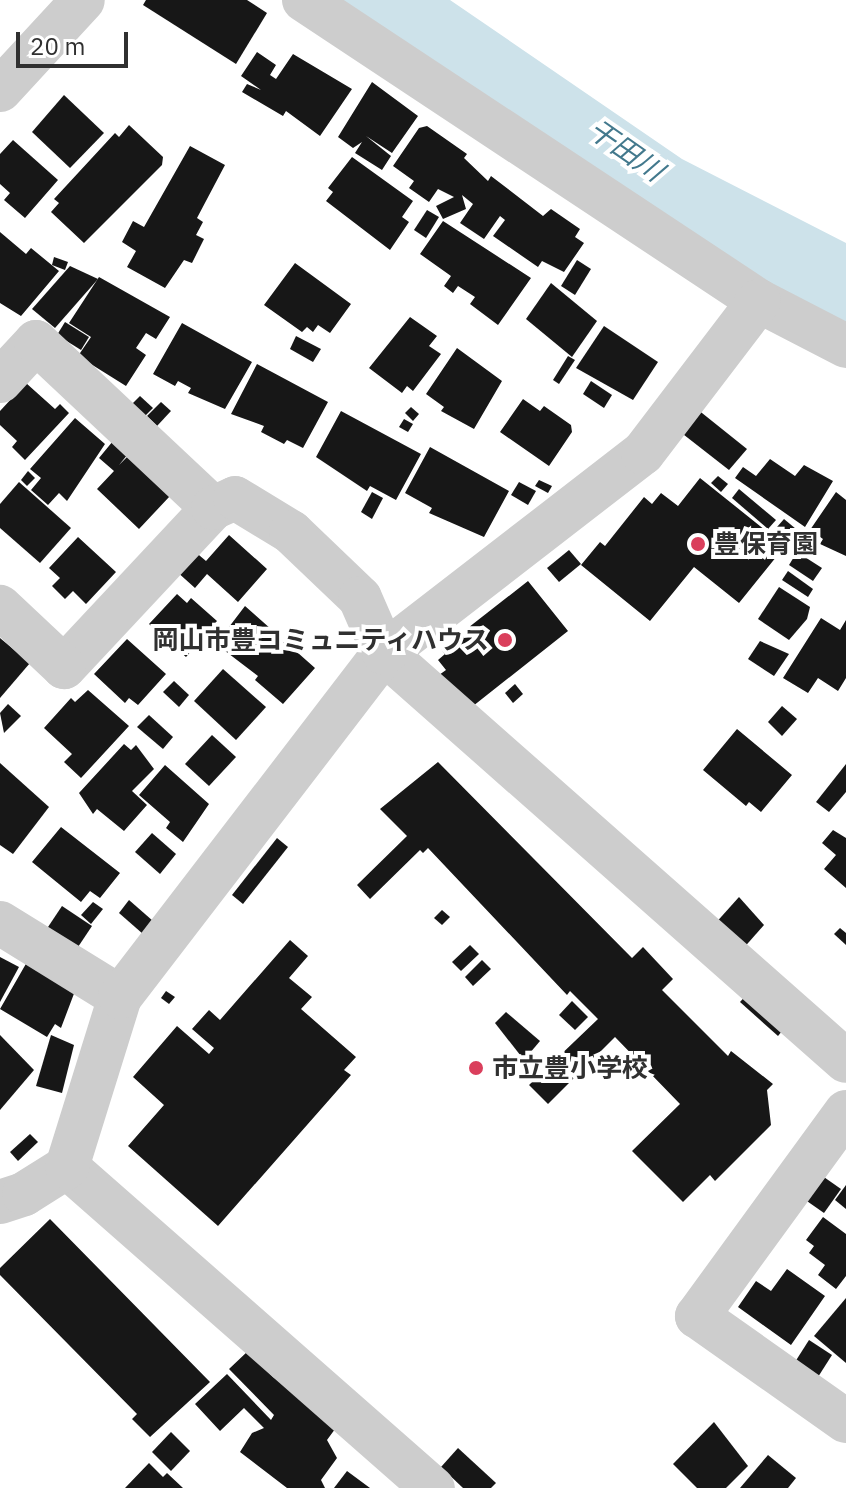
<!DOCTYPE html>
<meta charset="utf-8">
<style>
body{margin:0}
#map{position:relative;width:846px;height:1488px;overflow:hidden;background:#fff;font-family:"IBM Plex Sans","Noto Sans JP",sans-serif}
div>[style]{position:absolute}
[style*='--x']{left:calc(var(--x)*1px);top:calc(var(--y)*1px);width:calc(var(--w)*1px);rotate:calc(var(--a)*1deg)}
.water>*{inset:0;background:#cde2ea}
.building>*{inset:0;background:#171717}
.minor>*{height:44px;margin:-22px;padding:0 22px;transform-origin:22px;border-radius:22px;background:#cdcdcd}
.dots>*{width:22px;height:22px;translate:-50% -50%;box-sizing:border-box;border:4px solid #fff;border-radius:50%}
span{translate:-50% -50%;white-space:nowrap;text-align:center;line-height:1.15;-webkit-text-stroke:8px #fff;paint-order:stroke}
.poi-label{font-size:26px;color:#303030;font-weight:700}
.left{translate:0 -50%;text-align:left}
.right{translate:-100% -50%;text-align:right}
.water-label{font-size:28px;color:#43798d;font-style:italic}
.scale{position:absolute;left:16px;top:32px;width:112px;height:36px;box-sizing:border-box;border:4px solid #303030;border-top:0;padding-left:10px;font-size:24px;line-height:28px;white-space:nowrap;color:#303030;-webkit-text-stroke:6px #fff;paint-order:stroke}
</style>
<div id="map">
<div class="water">
<i style="clip-path:polygon(312px 0,450px 0,682px 159px,846px 243px,846px 332px)"></i>
</div>
<div class="building">
<i style="clip-path:polygon(146px 0,247px 0,267px 13px,236px 64px,143px 5px)"></i>
<i style="clip-path:polygon(257px 52px,276px 65px,270px 75px,276px 79px,293px 54px,352px 89px,320px 136px,286px 111px,283px 116px,242px 92px,247px 84px,261px 90px,241px 76px)"></i>
<i style="clip-path:polygon(372px 82px,418px 116px,392px 153px,366px 136px,391px 156px,382px 170px,355px 153px,362px 142px,353px 148px,338px 137px)"></i>
<i style="clip-path:polygon(64px 95px,104px 133px,70px 168px,32px 132px)"></i>
<i style="clip-path:polygon(129px 125px,163px 157px,162px 165px,84px 243px,51px 212px,59px 203px,54px 199px,115px 133px,119px 137px)"></i>
<i style="clip-path:polygon(427px 126px,467px 154px,464px 158px,488px 181px,491px 176px,543px 216px,551px 209px,580px 229px,575px 237px,584px 243px,564px 272px,542px 261px,538px 267px,493px 236px,505px 220px,500px 216px,484px 239px,460px 223px,473px 204px,462px 195px,466px 209px,443px 219px,436px 206px,454px 197px,438px 189px,429px 202px,409px 188px,414px 181px,393px 166px,419px 128px)"></i>
<i style="clip-path:polygon(13px 140px,58px 180px,25px 218px,4px 200px,10px 193px,0 184px,0 154px)"></i>
<i style="clip-path:polygon(190px 146px,225px 165px,197px 218px,203px 222px,196px 235px,204px 239px,192px 263px,184px 260px,165px 288px,127px 267px,136px 251px,122px 242px,133px 221px,144px 227px)"></i>
<i style="clip-path:polygon(352px 157px,413px 201px,402px 217px,409px 222px,390px 250px,326px 201px,333px 192px,328px 188px)"></i>
<i style="clip-path:polygon(427px 210px,439px 217px,426px 238px,414px 230px)"></i>
<i style="clip-path:polygon(443px 221px,531px 278px,498px 325px,470px 304px,475px 297px,458px 286px,453px 293px,444px 286px,451px 276px,420px 254px)"></i>
<i style="clip-path:polygon(0 232px,26px 254px,31px 248px,59px 271px,21px 316px,0 303px)"></i>
<i style="clip-path:polygon(54px 257px,68px 262px,65px 270px,52px 265px)"></i>
<i style="clip-path:polygon(577px 260px,591px 269px,575px 295px,561px 286px)"></i>
<i style="clip-path:polygon(295px 263px,351px 304px,330px 333px,318px 325px,313px 332px,307px 327px,302px 332px,264px 305px)"></i>
<i style="clip-path:polygon(70px 266px,98px 279px,55px 328px,32px 309px)"></i>
<i style="clip-path:polygon(99px 277px,170px 317px,156px 339px,146px 333px,136px 348px,146px 355px,126px 386px,78px 356px,91px 337px,69px 323px)"></i>
<i style="clip-path:polygon(551px 283px,597px 321px,572px 357px,526px 319px)"></i>
<i style="clip-path:polygon(410px 317px,437px 336px,429px 346px,441px 354px,413px 391px,407px 386px,402px 393px,369px 368px)"></i>
<i style="clip-path:polygon(65px 322px,89px 337px,81px 350px,57px 335px)"></i>
<i style="clip-path:polygon(182px 323px,252px 362px,225px 409px,188px 393px,191px 388px,178px 381px,175px 386px,153px 374px)"></i>
<i style="clip-path:polygon(604px 326px,658px 362px,633px 400px,576px 368px)"></i>
<i style="clip-path:polygon(296px 336px,321px 349px,313px 362px,290px 349px)"></i>
<i style="clip-path:polygon(457px 348px,502px 381px,474px 429px,441px 411px,444px 407px,426px 394px)"></i>
<i style="clip-path:polygon(568px 356px,575px 360px,559px 384px,553px 380px)"></i>
<i style="clip-path:polygon(257px 364px,328px 402px,303px 448px,287px 440px,284px 444px,261px 432px,264px 426px,231px 414px)"></i>
<i style="clip-path:polygon(591px 381px,612px 395px,604px 408px,583px 394px)"></i>
<i style="clip-path:polygon(26px 383px,55px 409px,60px 404px,69px 413px,25px 460px,12px 447px,17px 441px,0 425px,0 411px)"></i>
<i style="clip-path:polygon(140px 396px,153px 408px,145px 416px,132px 404px)"></i>
<i style="clip-path:polygon(523px 399px,540px 411px,544px 406px,571px 425px,572px 432px,549px 466px,500px 432px)"></i>
<i style="clip-path:polygon(161px 402px,171px 411px,157px 426px,147px 416px)"></i>
<i style="clip-path:polygon(411px 407px,419px 414px,413px 421px,405px 413px)"></i>
<i style="clip-path:polygon(697px 409px,747px 449px,729px 470px,679px 431px)"></i>
<i style="clip-path:polygon(341px 411px,421px 454px,396px 500px,370px 486px,367px 491px,316px 457px)"></i>
<i style="clip-path:polygon(75px 418px,105px 444px,67px 501px,59px 493px,48px 505px,31px 490px,41px 478px,30px 469px)"></i>
<i style="clip-path:polygon(404px 419px,413px 424px,408px 432px,399px 427px)"></i>
<i style="clip-path:polygon(113px 441px,128px 454px,119px 465px,128px 456px,170px 496px,139px 529px,97px 489px,114px 471px,99px 458px)"></i>
<i style="clip-path:polygon(430px 447px,509px 491px,484px 537px,429px 513px,432px 508px,405px 493px)"></i>
<i style="clip-path:polygon(770px 459px,795px 476px,804px 465px,833px 481px,805px 527px,735px 478px,743px 467px,756px 476px)"></i>
<i style="clip-path:polygon(28px 471px,35px 478px,27px 486px,21px 480px)"></i>
<i style="clip-path:polygon(718px 476px,728px 484px,721px 492px,711px 483px)"></i>
<i style="clip-path:polygon(700px 478px,785px 546px,739px 603px,694px 567px,650px 621px,581px 565px,600px 542px,605px 546px,644px 497px,652px 504px,661px 493px,678px 506px)"></i>
<i style="clip-path:polygon(539px 480px,552px 486px,548px 493px,535px 486px)"></i>
<i style="clip-path:polygon(19px 482px,71px 528px,40px 563px,0 528px,0 504px)"></i>
<i style="clip-path:polygon(519px 482px,536px 491px,528px 505px,511px 495px)"></i>
<i style="clip-path:polygon(739px 489px,776px 520px,768px 529px,732px 498px)"></i>
<i style="clip-path:polygon(372px 492px,383px 498px,372px 519px,361px 512px)"></i>
<i style="clip-path:polygon(836px 492px,846px 500px,846px 556px,820px 544px,823px 539px,810px 530px)"></i>
<i style="clip-path:polygon(784px 519px,796px 529px,789px 536px,777px 527px)"></i>
<i style="clip-path:polygon(229px 535px,267px 569px,238px 602px,207px 574px,195px 588px,175px 570px,193px 550px,206px 561px)"></i>
<i style="clip-path:polygon(78px 537px,116px 572px,86px 604px,73px 591px,65px 599px,52px 586px,60px 578px,49px 568px)"></i>
<i style="clip-path:polygon(569px 550px,581px 564px,559px 582px,547px 568px)"></i>
<i style="clip-path:polygon(797px 552px,822px 568px,813px 581px,789px 565px)"></i>
<i style="clip-path:polygon(788px 571px,813px 589px,808px 597px,782px 580px)"></i>
<i style="clip-path:polygon(528px 581px,568px 631px,468px 710px,439px 675px,446px 670px,438px 660px,445px 654px,441px 649px)"></i>
<i style="clip-path:polygon(779px 587px,810px 607px,807px 619px,789px 640px,758px 619px)"></i>
<i style="clip-path:polygon(177px 594px,187px 603px,191px 598px,217px 621px,186px 657px,149px 624px)"></i>
<i style="clip-path:polygon(245px 606px,315px 668px,283px 704px,255px 680px,258px 676px,216px 644px)"></i>
<i style="clip-path:polygon(821px 618px,840px 630px,846px 620px,846px 678px,838px 691px,818px 678px,808px 693px,783px 678px)"></i>
<i style="clip-path:polygon(0 638px,30px 663px,0 698px)"></i>
<i style="clip-path:polygon(127px 639px,166px 674px,138px 705px,129px 698px,125px 703px,94px 674px)"></i>
<i style="clip-path:polygon(760px 641px,789px 654px,774px 676px,748px 659px)"></i>
<i style="clip-path:polygon(223px 669px,266px 707px,236px 740px,194px 701px)"></i>
<i style="clip-path:polygon(174px 681px,189px 695px,179px 707px,163px 692px)"></i>
<i style="clip-path:polygon(515px 684px,523px 694px,513px 703px,505px 693px)"></i>
<i style="clip-path:polygon(88px 690px,129px 726px,81px 778px,64px 762px,72px 754px,44px 728px,71px 698px,75px 702px)"></i>
<i style="clip-path:polygon(8px 704px,21px 716px,4px 733px,0 713px)"></i>
<i style="clip-path:polygon(782px 706px,797px 719px,782px 736px,768px 722px)"></i>
<i style="clip-path:polygon(149px 715px,173px 737px,163px 749px,137px 727px)"></i>
<i style="clip-path:polygon(737px 729px,792px 775px,761px 812px,749px 802px,746px 806px,703px 770px)"></i>
<i style="clip-path:polygon(212px 735px,236px 757px,209px 786px,185px 764px)"></i>
<i style="clip-path:polygon(124px 744px,131px 750px,136px 745px,154px 769px,132px 791px,147px 805px,124px 831px,97px 809px,93px 814px,79px 793px)"></i>
<i style="clip-path:polygon(438px 762px,632px 958px,643px 947px,673px 979px,662px 990px,728px 1056px,731px 1051px,773px 1084px,767px 1090px,771px 1125px,715px 1181px,710px 1175px,683px 1202px,632px 1151px,680px 1104px,615px 1037px,548px 1104px,529px 1085px,598px 1019px,570px 991px,567px 995px,428px 848px,423px 853px,420px 850px,370px 899px,357px 885px,407px 836px,380px 809px)"></i>
<i style="clip-path:polygon(0 763px,49px 807px,13px 854px,0 845px)"></i>
<i style="clip-path:polygon(846px 764px,846px 792px,829px 812px,816px 802px)"></i>
<i style="clip-path:polygon(165px 765px,209px 804px,183px 842px,166px 828px,170px 822px,139px 795px)"></i>
<i style="clip-path:polygon(61px 827px,120px 873px,100px 898px,90px 891px,81px 902px,32px 862px)"></i>
<i style="clip-path:polygon(833px 830px,846px 838px,846px 888px,824px 869px,836px 855px,822px 843px)"></i>
<i style="clip-path:polygon(152px 833px,176px 854px,160px 874px,135px 852px)"></i>
<i style="clip-path:polygon(277px 838px,288px 847px,243px 904px,232px 895px)"></i>
<i style="clip-path:polygon(739px 897px,764px 925px,741px 951px,713px 926px)"></i>
<i style="clip-path:polygon(129px 900px,153px 921px,143px 934px,119px 913px)"></i>
<i style="clip-path:polygon(93px 902px,103px 909px,91px 924px,81px 915px)"></i>
<i style="clip-path:polygon(62px 906px,92px 926px,72px 956px,42px 936px)"></i>
<i style="clip-path:polygon(442px 910px,450px 917px,442px 925px,434px 918px)"></i>
<i style="clip-path:polygon(840px 928px,846px 933px,846px 945px,834px 934px)"></i>
<i style="clip-path:polygon(290px 940px,308px 956px,289px 978px,312px 997px,301px 1009px,356px 1057px,344px 1070px,351px 1075px,218px 1226px,128px 1146px,164px 1105px,133px 1077px,177px 1026px,209px 1054px,214px 1048px,192px 1029px,209px 1010px,220px 1020px)"></i>
<i style="clip-path:polygon(470px 945px,479px 954px,461px 971px,452px 962px)"></i>
<i style="clip-path:polygon(0 957px,19px 967px,0 1002px)"></i>
<i style="clip-path:polygon(482px 960px,491px 969px,473px 986px,465px 977px)"></i>
<i style="clip-path:polygon(27px 962px,75px 991px,61px 1028px,55px 1024px,47px 1037px,0 1009px)"></i>
<i style="clip-path:polygon(166px 991px,175px 997px,169px 1004px,161px 998px)"></i>
<i style="clip-path:polygon(749px 992px,787px 1025px,778px 1036px,740px 1002px)"></i>
<i style="clip-path:polygon(572px 1001px,588px 1017px,575px 1030px,559px 1015px)"></i>
<i style="clip-path:polygon(506px 1012px,540px 1041px,524px 1060px,495px 1023px)"></i>
<i style="clip-path:polygon(0 1035px,34px 1070px,0 1110px)"></i>
<i style="clip-path:polygon(51px 1035px,74px 1045px,62px 1093px,36px 1086px)"></i>
<i style="clip-path:polygon(30px 1134px,38px 1142px,18px 1161px,10px 1152px)"></i>
<i style="clip-path:polygon(821px 1175px,841px 1189px,824px 1213px,804px 1199px)"></i>
<i style="clip-path:polygon(846px 1185px,846px 1209px,835px 1200px)"></i>
<i style="clip-path:polygon(823px 1217px,846px 1234px,846px 1276px,836px 1289px,818px 1275px,825px 1265px,809px 1253px,814px 1246px,806px 1240px)"></i>
<i style="clip-path:polygon(50px 1219px,210px 1382px,150px 1437px,132px 1419px,137px 1414px,0 1275px,0 1268px)"></i>
<i style="clip-path:polygon(787px 1269px,825px 1296px,791px 1345px,738px 1307px,756px 1281px,771px 1291px)"></i>
<i style="clip-path:polygon(846px 1298px,846px 1363px,814px 1336px)"></i>
<i style="clip-path:polygon(809px 1340px,832px 1355px,818px 1377px,795px 1362px)"></i>
<i style="clip-path:polygon(248px 1351px,273px 1377px,338px 1425px,327px 1440px,337px 1458px,321px 1480px,325px 1488px,287px 1488px,240px 1452px,252px 1433px,264px 1428px,244px 1408px,220px 1431px,195px 1404px,227px 1374px,271px 1420px,274px 1415px,229px 1369px)"></i>
<i style="clip-path:polygon(714px 1422px,748px 1466px,726px 1488px,697px 1488px,673px 1464px)"></i>
<i style="clip-path:polygon(171px 1432px,190px 1451px,171px 1471px,152px 1452px)"></i>
<i style="clip-path:polygon(458px 1448px,496px 1483px,491px 1488px,463px 1488px,441px 1467px)"></i>
<i style="clip-path:polygon(768px 1455px,796px 1478px,788px 1488px,740px 1488px)"></i>
<i style="clip-path:polygon(149px 1463px,163px 1477px,167px 1473px,183px 1488px,125px 1488px)"></i>
<i style="clip-path:polygon(347px 1471px,370px 1488px,334px 1488px)"></i>
</div>
<div class="minor">
<i style="--x:304;--y:0;--w:546;--a:33.49"></i>
<i style="--x:759;--y:301;--w:98;--a:27.3"></i>
<i style="--x:0;--y:90;--w:122;--a:-47.3"></i>
<i style="--x:0;--y:381;--w:53;--a:-47.3"></i>
<i style="--x:36;--y:342;--w:243;--a:43.2"></i>
<i style="--x:213;--y:508;--w:218;--a:133.1"></i>
<i style="--x:64;--y:667;--w:88;--a:-136.8"></i>
<i style="--x:213;--y:508;--w:24;--a:-24"></i>
<i style="--x:235;--y:498;--w:66;--a:31.3"></i>
<i style="--x:291;--y:532;--w:95;--a:43.7"></i>
<i style="--x:360;--y:598;--w:60;--a:66.4"></i>
<i style="--x:384;--y:653;--w:616;--a:41.45"></i>
<i style="--x:0;--y:923;--w:141;--a:31.7"></i>
<i style="--x:846;--y:1112;--w:253;--a:126.1"></i>
<i style="--x:697;--y:1316;--w:182;--a:35.2"></i>
<i style="--x:67;--y:1167;--w:487;--a:41.3"></i>
<i style="--x:0;--y:1202;--w:25;--a:-18"></i>
<i style="--x:24;--y:1194;--w:51;--a:-32.1"></i>
<i style="--x:67;--y:1167;--w:178;--a:-72.7"></i>
<i style="--x:120;--y:997;--w:434;--a:-52.5"></i>
<i style="--x:384;--y:653;--w:327;--a:-37.7"></i>
<i style="--x:643;--y:453;--w:191;--a:-52.7"></i>
</div>
<div class="dots">
<i style="left:698px;top:544px;background:#da3f5c"></i>
<i style="left:505px;top:640px;background:#da3f5c"></i>
<i style="left:476px;top:1068px;background:#da3f5c"></i>
</div>
<div class="poi-label">
<span class="left" style="left:714px;top:544px">豊保育園</span>
<span class="right" style="left:489px;top:640px">岡山市豊コミュニティハウス</span>
<span class="left" style="left:492px;top:1068px">市立豊小学校</span>
</div>
<div class="water-label">
<span style="left:626px;top:150px;rotate:35deg">干田川</span>
</div>
<div class="scale">20 m</div>
</div>
